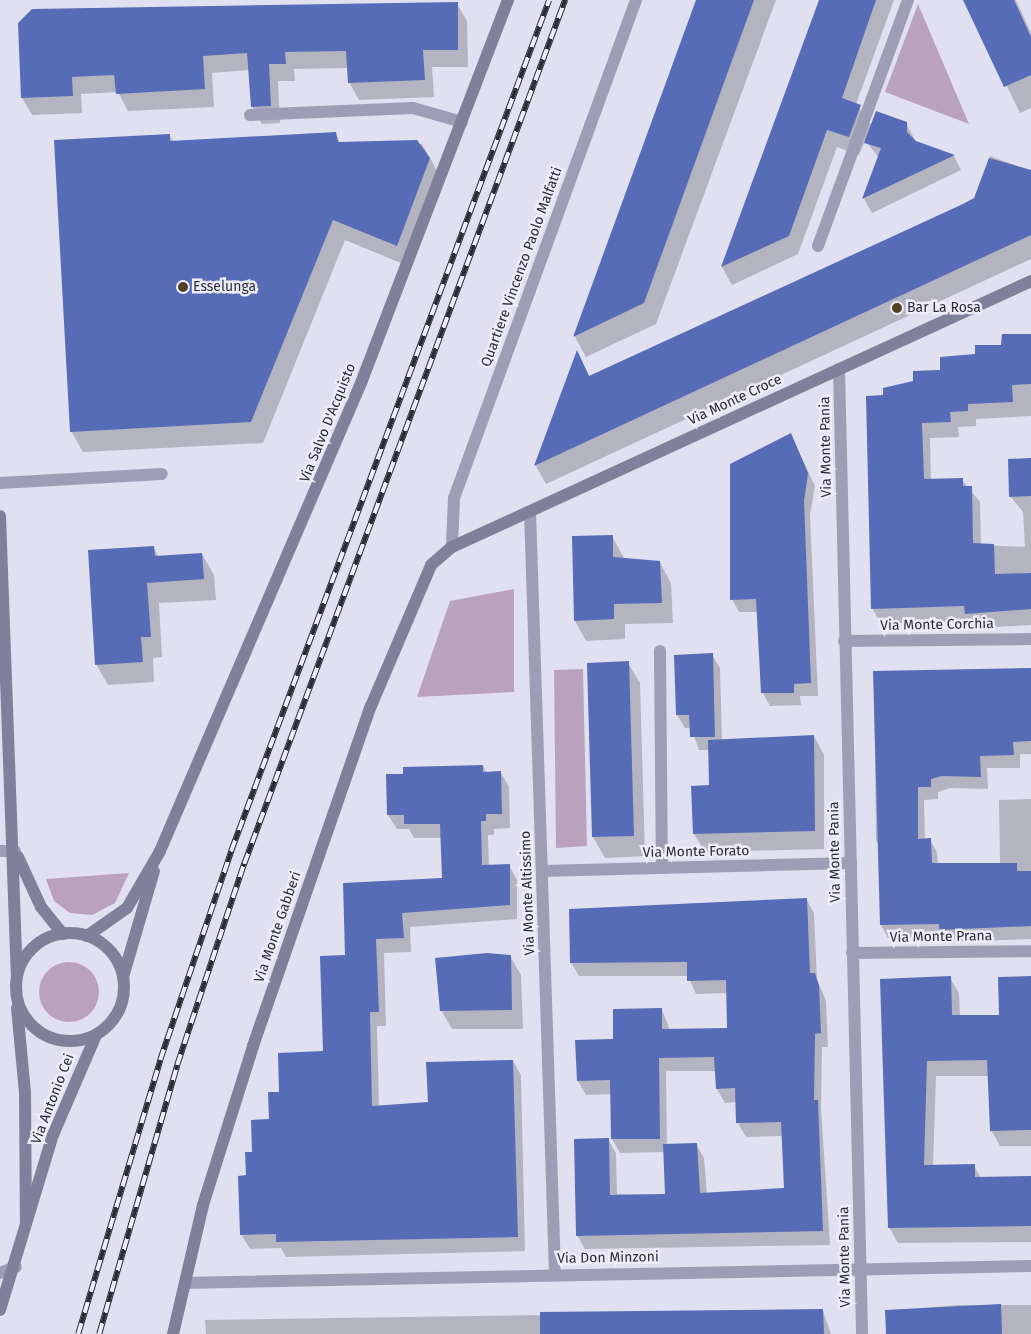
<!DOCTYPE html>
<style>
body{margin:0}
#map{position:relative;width:1031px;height:1334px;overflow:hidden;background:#e1e0f0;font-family:"Fira Sans",sans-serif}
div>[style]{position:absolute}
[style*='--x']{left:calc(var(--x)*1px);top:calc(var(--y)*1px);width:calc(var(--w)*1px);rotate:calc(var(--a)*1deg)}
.green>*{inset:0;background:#baa2be}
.round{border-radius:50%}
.shadow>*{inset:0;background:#0003}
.building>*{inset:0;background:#576cb7}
.lane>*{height:12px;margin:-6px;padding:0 6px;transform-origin:6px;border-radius:6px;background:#9d9eb6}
.street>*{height:12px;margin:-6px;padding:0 6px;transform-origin:6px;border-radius:6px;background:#9d9eb6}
.secondary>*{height:12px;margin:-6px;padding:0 6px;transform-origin:6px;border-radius:6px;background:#7f819a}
.secondary>.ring{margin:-6px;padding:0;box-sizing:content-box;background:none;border:12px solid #7f819a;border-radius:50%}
.rail>*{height:5.5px;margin-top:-2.75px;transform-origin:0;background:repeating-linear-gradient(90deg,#edecf8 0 11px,#2b2d36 0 22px);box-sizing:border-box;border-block:1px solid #2b2d36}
.dots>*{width:14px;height:14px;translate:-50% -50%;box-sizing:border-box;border:2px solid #edecf8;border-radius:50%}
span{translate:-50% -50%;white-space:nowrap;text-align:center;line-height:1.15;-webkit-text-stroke:5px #edecf8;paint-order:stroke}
.street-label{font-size:14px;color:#2b2d36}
.poi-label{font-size:14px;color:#2b2d36}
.left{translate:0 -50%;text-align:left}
</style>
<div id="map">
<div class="green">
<i style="clip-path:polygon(918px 4px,969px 124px,885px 92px)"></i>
<i style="clip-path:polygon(514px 589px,514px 692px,417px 697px,450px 601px)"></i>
<i style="clip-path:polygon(583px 669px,587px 846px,556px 848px,554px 670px)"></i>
<i style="clip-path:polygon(129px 873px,115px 903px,92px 915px,70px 913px,54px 901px,46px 879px)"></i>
<i class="round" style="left:39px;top:962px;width:60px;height:60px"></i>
</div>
<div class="shadow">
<i style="clip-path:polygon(697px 0,776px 0,656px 324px,586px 357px,575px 337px)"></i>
<i style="clip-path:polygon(820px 0,894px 0,856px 104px,872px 126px,906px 123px,916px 142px,954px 156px,961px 170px,872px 213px,864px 199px,879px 158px,865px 140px,859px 155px,837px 147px,798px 254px,732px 285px,722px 267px)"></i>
<i style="clip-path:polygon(965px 0,1016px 0,1031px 33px,1031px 108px,1020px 113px)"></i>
<i style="clip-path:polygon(457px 4px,467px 21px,468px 67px,432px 67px,434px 97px,359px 100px,349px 82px,348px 68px,294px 69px,295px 81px,278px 81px,280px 123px,262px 124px,252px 106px,249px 70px,212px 73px,214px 107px,128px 111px,118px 92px,81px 94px,82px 113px,32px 115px,22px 98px,19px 24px)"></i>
<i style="clip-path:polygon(335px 134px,341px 144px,422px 144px,434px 165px,441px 180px,408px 266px,345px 240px,263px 443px,83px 452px,71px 431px,169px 135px,174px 142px)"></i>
<i style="clip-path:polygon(990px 156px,1031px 171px,1031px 259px,546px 484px,536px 466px,577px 353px,590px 377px,975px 199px)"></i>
<i style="clip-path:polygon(1031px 335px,1031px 416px,976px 419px,976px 426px,958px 427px,959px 437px,930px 438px,931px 480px,962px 480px,980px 502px,981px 545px,1025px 547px,1023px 512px,1011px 497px,1009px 460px,1031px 459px,1031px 625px,975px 628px,970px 621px,881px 624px,872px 608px,885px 396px)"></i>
<i style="clip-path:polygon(791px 435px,815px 486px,810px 515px,818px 696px,800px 696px,801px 705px,770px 706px,763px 693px,758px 612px,739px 612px,732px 599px)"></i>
<i style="clip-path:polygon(612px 536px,624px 558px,660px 563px,671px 583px,673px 623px,625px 624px,625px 639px,586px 641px,575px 621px)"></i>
<i style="clip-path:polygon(153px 547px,159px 557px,202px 554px,214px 575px,216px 600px,159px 603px,162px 657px,153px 658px,154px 682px,108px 685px,96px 664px)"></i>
<i style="clip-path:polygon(712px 655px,720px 668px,722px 740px,814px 736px,824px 755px,824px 849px,705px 852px,694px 834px,710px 786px,709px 750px,699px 750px,691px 728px,685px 728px,677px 715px)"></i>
<i style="clip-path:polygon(628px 663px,640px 683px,645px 856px,605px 858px,593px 837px)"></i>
<i style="clip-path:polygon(1031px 669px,1031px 754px,1020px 754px,1020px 768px,987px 768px,988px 789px,950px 788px,938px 792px,938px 799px,924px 800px,925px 840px,930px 840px,937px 852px,938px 864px,1000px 864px,999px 800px,1031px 799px,1031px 939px,948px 942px,944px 937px,888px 938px,881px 925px,881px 850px,876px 840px,874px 673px)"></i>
<i style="clip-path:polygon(483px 766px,487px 773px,501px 773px,509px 787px,510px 828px,494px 829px,494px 835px,488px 835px,489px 866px,509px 865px,517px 880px,517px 919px,410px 927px,411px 952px,384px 953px,386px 1026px,377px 1026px,379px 1107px,429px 1103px,513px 1061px,521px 1075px,525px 1251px,286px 1257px,281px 1248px,250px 1249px,241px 1234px,253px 1153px,280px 1094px,324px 1052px,347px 956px,444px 879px,442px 838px,414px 838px,409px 829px,397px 829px,388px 815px,387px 775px)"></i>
<i style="clip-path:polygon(evenodd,806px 899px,814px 913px,817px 979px,826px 1001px,828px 1047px,822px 1047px,821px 1108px,830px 1245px,585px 1249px,577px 1235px,608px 1139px,616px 1153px,617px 1194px,666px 1195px,665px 1152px,620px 1153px,612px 1139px,612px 1094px,586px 1095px,578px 1081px,614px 1041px,662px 1010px,670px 1030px,729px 1029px,728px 993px,696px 994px,688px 976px,579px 976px,571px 962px,806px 899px,666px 1071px,716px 1071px,717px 1089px,725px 1103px,737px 1102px,738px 1123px,746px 1137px,783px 1136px,785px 1190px,707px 1194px,704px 1158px,696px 1144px,667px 1146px,666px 1071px)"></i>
<i style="clip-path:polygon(510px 956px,521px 975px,523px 1029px,452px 1029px,441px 1010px)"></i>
<i style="clip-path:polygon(950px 978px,959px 993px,960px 1016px,1001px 1016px,1031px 978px,1031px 1146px,1000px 1146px,991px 1130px,989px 1076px,936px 1076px,933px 1166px,974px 1166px,981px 1178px,1031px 1177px,1031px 1242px,898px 1243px,889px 1227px,881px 980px)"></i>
<i style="clip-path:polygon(958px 1305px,1031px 1305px,1031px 1334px,887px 1334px,887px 1311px)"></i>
<i style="clip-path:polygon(823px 1311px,831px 1334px,206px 1334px,205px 1320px)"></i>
</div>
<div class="building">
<i style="clip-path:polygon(696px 0,754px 0,644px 303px,573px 337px)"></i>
<i style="clip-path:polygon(819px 0,876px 0,842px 98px,861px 105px,849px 137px,827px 130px,789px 236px,721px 267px)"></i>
<i style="clip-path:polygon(963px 0,1014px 0,1031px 37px,1031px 75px,1004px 87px)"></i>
<i style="clip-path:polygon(458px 2px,458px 50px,423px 50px,425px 80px,348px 83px,346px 51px,285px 52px,286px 64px,269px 64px,271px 106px,251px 107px,247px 53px,203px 56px,205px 89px,116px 94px,114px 75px,72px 77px,73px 96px,21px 98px,18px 23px,32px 9px)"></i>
<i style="clip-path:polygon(876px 111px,907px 122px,907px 132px,916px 141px,955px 155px,862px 199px,881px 148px,864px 143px)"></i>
<i style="clip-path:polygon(336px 132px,338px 142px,417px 140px,430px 158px,397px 246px,333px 220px,251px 422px,70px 432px,54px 140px,170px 134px,170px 141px)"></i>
<i style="clip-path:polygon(989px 158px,1031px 170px,1031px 235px,534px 466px,577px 350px,589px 376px,963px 204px,974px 198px)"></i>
<i style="clip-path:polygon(1002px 334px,1031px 334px,1031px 384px,1012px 385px,1013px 402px,968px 404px,968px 411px,950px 412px,951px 422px,922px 423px,924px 479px,963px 478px,963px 486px,972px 486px,973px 543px,994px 544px,995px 574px,1031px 573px,1031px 609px,965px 614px,964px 606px,871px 609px,866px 396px,883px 395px,883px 388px,913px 381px,913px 371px,940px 370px,940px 357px,975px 354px,975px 345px,1001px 345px)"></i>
<i style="clip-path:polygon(791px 433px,808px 473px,804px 501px,811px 683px,794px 684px,794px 693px,761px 693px,756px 599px,730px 600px,730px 464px)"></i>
<i style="clip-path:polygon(1031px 458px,1031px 496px,1009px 497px,1008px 459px)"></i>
<i style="clip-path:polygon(613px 535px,613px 557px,660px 561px,662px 603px,614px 604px,614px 619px,574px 621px,572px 536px)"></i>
<i style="clip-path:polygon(154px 546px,155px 556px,202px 553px,204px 579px,147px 583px,151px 637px,141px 637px,143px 662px,95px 665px,88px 550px)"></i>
<i style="clip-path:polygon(713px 653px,715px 737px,690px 737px,689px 715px,676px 715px,674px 655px)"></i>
<i style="clip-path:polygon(629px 661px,634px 836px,592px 837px,587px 663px)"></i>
<i style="clip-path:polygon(1031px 668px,1031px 741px,1013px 742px,1014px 755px,980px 756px,981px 777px,942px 776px,931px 779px,931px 787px,918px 787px,918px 839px,931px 838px,932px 863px,1017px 863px,1017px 871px,1031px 871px,1031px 926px,939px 930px,939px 924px,880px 925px,873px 671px)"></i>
<i style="clip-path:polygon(814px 735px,815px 831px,693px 834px,691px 786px,709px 785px,708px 740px)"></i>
<i style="clip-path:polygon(483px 765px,483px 772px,501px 771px,502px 814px,486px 814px,486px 821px,481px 821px,482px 865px,510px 864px,510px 905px,402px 913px,404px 938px,376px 939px,379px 1012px,370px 1012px,372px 1106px,428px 1102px,426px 1062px,513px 1060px,518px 1237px,276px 1242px,276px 1234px,240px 1235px,238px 1176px,246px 1175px,245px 1152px,252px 1152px,251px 1120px,269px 1119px,268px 1092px,279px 1092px,278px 1053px,323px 1051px,320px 956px,345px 955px,343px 883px,442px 878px,440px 824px,404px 824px,404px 815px,387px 815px,386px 774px,403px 774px,403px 767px)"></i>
<i style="clip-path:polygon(807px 898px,810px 973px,815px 973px,819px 986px,821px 1033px,815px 1034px,814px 1100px,818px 1100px,823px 1231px,576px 1236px,574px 1139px,609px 1138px,610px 1195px,665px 1194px,663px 1144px,697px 1143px,700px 1193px,784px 1188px,781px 1122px,736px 1123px,735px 1088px,716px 1089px,714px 1057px,659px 1058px,660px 1139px,611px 1139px,610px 1080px,577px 1081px,575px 1040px,613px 1039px,613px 1009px,662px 1008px,662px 1029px,727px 1028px,726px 980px,687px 981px,687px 962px,570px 963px,569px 909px)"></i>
<i style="clip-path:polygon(487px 953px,511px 955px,512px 1010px,440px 1011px,435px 958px)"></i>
<i style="clip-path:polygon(951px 976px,952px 1015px,999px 1015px,998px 977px,1031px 976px,1031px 1130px,990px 1131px,987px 1060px,927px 1061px,924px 1165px,975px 1164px,975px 1177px,1031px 1176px,1031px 1226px,888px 1228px,880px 979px)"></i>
<i style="clip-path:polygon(1001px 1304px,1002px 1334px,886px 1334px,885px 1310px)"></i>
<i style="clip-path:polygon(823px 1309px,824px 1334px,540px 1334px,540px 1312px)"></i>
</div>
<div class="lane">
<i style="--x:250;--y:115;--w:163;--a:-2.5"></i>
<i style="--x:413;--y:108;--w:51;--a:15.9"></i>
<i style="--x:818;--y:246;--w:262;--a:-69.9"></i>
<i style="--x:0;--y:483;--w:162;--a:-3.2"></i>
<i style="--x:660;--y:651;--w:217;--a:89.5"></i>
</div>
<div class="street">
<i style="--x:839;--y:369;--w:965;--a:88.63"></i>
<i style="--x:530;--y:512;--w:762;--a:88.12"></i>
<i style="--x:452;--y:547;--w:49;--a:-87.7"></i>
<i style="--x:454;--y:498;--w:530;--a:-69.92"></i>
<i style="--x:844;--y:641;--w:187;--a:-0.6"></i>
<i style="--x:0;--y:851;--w:15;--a:0"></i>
<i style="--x:542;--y:871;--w:309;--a:-1.5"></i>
<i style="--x:852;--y:953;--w:179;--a:-0.6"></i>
<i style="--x:0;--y:1273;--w:17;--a:-21"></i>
<i style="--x:185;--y:1283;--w:846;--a:-1.15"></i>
</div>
<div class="secondary">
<i style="--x:0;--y:516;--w:459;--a:87.9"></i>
<i style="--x:18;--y:857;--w:55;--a:65.3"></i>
<i style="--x:41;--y:907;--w:35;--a:51"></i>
<i class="ring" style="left:16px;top:933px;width:96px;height:96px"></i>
<i style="--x:87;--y:936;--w:49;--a:-35"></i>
<i style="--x:127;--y:908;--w:66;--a:-59.9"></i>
<i style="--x:160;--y:851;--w:509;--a:-66.76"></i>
<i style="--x:361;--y:383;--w:410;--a:-69"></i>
<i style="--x:123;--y:977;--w:110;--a:-73.7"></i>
<i style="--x:17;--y:1008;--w:84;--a:84.6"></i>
<i style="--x:25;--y:1092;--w:129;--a:89.6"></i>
<i style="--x:0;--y:1310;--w:183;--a:-73.2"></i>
<i style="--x:53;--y:1135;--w:109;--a:-66.7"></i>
<i style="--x:173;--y:1334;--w:132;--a:-76.9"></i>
<i style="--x:203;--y:1205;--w:167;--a:-72.5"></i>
<i style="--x:253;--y:1046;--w:360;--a:-70.9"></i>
<i style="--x:371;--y:706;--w:153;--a:-66.9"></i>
<i style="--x:431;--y:565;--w:28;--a:-41"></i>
<i style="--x:452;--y:547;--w:637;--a:-24.67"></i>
</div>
<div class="rail">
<i style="--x:78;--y:1334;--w:286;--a:-73.3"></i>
<i style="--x:160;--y:1060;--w:221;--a:-71.2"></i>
<i style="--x:231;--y:851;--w:908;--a:-69.51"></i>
<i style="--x:99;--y:1334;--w:280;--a:-73.8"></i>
<i style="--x:177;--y:1065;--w:212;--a:-71.6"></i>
<i style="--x:244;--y:864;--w:922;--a:-69.62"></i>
</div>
<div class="dots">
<i style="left:183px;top:287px;background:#534125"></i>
<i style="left:897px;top:308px;background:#534125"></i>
</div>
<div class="street-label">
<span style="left:522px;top:267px;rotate:-70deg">Quartiere Vincenzo Paolo Malfatti</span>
<span style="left:735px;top:400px;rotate:-25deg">Via Monte Croce</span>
<span style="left:328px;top:423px;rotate:-68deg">Via Salvo D'Acquisto</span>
<span style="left:826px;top:447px;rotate:-91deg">Via Monte Pania</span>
<span style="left:937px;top:625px;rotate:-1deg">Via Monte Corchia</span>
<span style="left:696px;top:852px;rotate:-1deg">Via Monte Forato</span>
<span style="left:835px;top:852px;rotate:-91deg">Via Monte Pania</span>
<span style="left:528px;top:893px;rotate:-92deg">Via Monte Altissimo</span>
<span style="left:278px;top:927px;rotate:-71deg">Via Monte Gabberi</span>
<span style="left:941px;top:937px;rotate:-1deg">Via Monte Prana</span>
<span style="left:53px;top:1099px;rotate:-69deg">Via Antonio Cei</span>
<span style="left:845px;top:1257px;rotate:-91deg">Via Monte Pania</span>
<span style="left:608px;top:1258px;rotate:-1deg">Via Don Minzoni</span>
</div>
<div class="poi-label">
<span class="left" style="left:193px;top:287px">Esselunga</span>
<span class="left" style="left:907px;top:308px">Bar La Rosa</span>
</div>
</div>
